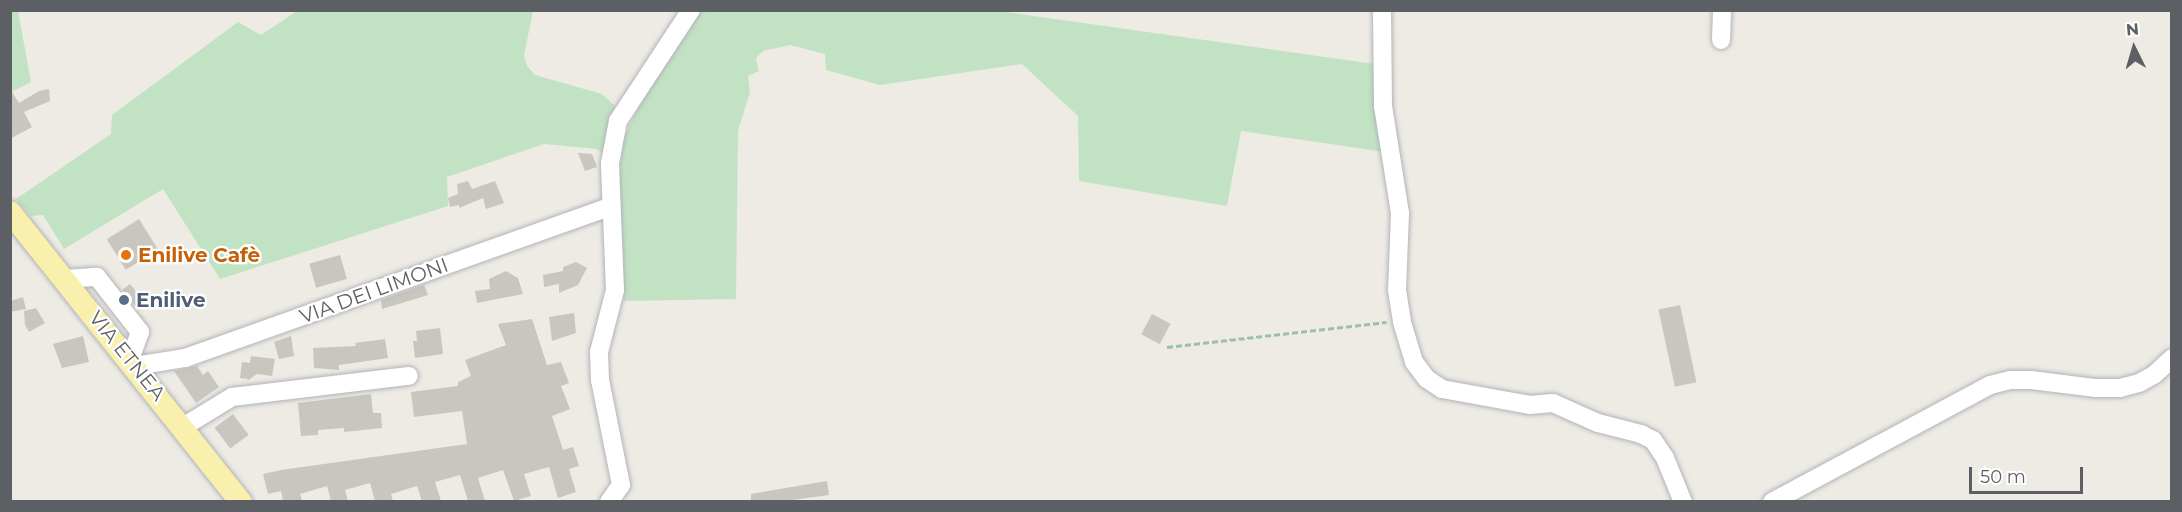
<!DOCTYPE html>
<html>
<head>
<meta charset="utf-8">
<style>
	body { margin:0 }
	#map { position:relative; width:2182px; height:512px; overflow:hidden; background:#edebe4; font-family:Montserrat,sans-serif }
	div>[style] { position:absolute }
	.green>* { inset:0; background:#c2e3c3 }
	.building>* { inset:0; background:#c9c6c0; transform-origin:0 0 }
	.path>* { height:3px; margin-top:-1.5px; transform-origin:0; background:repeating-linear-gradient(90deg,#9ac1a7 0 6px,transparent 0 9px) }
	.roads { filter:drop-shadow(0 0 2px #b1b4b8) drop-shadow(0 0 2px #b1b4b8) }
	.minor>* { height:18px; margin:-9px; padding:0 9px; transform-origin:9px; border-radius:9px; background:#fff }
	.major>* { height:22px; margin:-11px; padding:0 11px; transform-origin:11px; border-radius:11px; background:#f9f0ad }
	.dots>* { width:16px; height:16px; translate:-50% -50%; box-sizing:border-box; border:3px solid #fff; border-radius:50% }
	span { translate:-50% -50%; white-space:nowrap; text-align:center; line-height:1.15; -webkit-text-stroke:4.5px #fff; paint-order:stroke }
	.food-label { font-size:20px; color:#c56008; font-weight:700 }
	.left { translate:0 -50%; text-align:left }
	.street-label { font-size:20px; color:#5c5f63 }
	.service-label { font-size:20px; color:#4e5e75; font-weight:700 }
	.frame { position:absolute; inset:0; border:12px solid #5c5f63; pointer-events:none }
	.north { position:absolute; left:2104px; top:18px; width:60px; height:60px; -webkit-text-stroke:4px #fff; paint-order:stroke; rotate:355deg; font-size:16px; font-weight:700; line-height:24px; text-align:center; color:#5c5f63 }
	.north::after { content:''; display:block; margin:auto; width:21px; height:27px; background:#5c5f63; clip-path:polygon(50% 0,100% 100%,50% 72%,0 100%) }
	.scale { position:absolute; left:1969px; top:467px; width:114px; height:27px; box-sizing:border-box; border:3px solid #5c5f63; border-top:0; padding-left:8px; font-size:18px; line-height:21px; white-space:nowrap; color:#5c5f63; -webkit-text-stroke:4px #fff; paint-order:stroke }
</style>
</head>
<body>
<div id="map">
	<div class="green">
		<i style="clip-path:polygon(963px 10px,1005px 12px,1375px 64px,1385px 152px,1241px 131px,1227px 206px,1079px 181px,1078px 116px,1022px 64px,880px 85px,826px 70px,825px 54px,790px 45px,763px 51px,756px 58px,759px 71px,748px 76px,750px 92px,738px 131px,736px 299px,624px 301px,619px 204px,622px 142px,644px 95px,698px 14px,702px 11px)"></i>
		<i style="clip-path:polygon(11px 11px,18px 11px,31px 82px,11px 92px)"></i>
		<i style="clip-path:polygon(297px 11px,533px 11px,524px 55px,527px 66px,535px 75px,602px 94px,615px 106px,611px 116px,606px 155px,597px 149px,544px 144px,447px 177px,448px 206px,220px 279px,163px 189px,64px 249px,43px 215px,31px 216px,16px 199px,111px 134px,112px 115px,238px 22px,261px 35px)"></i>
	</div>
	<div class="building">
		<i style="clip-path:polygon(10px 89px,19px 103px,39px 91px,49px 89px,50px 101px,24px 112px,32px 127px,10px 139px)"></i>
		<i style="clip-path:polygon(578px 153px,592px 154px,597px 167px,585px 171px)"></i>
		<i style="clip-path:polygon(468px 181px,472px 189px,495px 181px,504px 203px,486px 209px,483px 198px,459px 208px,459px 205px,450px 207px,448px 198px,458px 194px,457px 184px)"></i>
		<i style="left:139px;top:219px;width:36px;height:38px;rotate:58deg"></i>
		<i style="left:340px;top:255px;width:25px;height:32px;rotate:74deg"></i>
		<i style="clip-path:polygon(576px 262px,587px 268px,578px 285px,559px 293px,559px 284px,544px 287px,543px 275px,563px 271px,563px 267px)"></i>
		<i style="clip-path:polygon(506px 271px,518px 278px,523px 294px,477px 303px,475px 291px,490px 289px,489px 279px)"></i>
		<i style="left:130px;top:284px;width:22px;height:10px;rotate:51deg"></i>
		<i style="clip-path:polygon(424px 285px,428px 295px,382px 309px,381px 300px)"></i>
		<i style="clip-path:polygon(23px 297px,26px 309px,10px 312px,10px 301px)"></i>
		<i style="left:1680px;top:305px;width:79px;height:22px;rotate:78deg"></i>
		<i style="clip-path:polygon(36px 308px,45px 323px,29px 332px,25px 325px,24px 311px)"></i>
		<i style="clip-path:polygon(574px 313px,576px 333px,552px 341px,549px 317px)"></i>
		<i style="left:1152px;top:314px;width:21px;height:23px;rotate:28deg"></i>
		<i style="clip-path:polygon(532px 319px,547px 365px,561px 362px,569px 383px,561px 386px,570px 409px,552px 416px,563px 450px,573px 447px,579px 466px,569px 469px,576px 492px,558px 498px,549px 467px,524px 474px,531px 496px,514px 501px,503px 470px,478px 478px,485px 501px,468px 501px,460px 475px,435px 482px,441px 501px,422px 501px,417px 486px,391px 494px,393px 501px,375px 501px,370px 483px,345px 490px,348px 501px,331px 501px,327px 486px,300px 494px,302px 501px,283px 501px,281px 491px,268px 494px,263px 474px,281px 470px,467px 444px,462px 411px,414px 417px,411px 392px,458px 386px,458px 382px,471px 376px,465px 360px,506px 345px,498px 324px)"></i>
		<i style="clip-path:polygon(440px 328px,443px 354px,415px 358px,413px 341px,417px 341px,416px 331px)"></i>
		<i style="clip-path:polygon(83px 336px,89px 362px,62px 368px,53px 344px)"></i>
		<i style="clip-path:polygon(291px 336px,294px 356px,279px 359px,274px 342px)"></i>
		<i style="clip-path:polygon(385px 339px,388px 358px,339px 365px,339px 370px,314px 368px,313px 348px,356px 346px,355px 343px)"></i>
		<i style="clip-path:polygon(251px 356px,275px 359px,272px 376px,257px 374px,247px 381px,248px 379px,240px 378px,242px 362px,250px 363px)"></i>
		<i style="clip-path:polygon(197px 366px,203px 375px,208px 371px,219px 387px,196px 403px,174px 371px)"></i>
		<i style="clip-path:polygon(371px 394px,373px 413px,381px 413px,382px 428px,344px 432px,344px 428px,318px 430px,318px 435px,301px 436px,298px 403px)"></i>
		<i style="left:233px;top:414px;width:26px;height:23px;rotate:53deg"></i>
		<i style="clip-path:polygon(827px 481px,829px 495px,785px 501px,751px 501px,751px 494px)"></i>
	</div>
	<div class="path">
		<i style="left:1167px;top:347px;width:221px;rotate:-6.5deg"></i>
	</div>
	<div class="roads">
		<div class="minor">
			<i style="left:1382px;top:10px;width:96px;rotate:89.4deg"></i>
			<i style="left:1383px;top:106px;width:108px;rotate:81deg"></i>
			<i style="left:1400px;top:213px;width:77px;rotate:92.2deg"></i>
			<i style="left:1397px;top:290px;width:32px;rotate:81deg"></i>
			<i style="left:1402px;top:322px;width:42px;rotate:73.3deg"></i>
			<i style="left:1414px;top:362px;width:21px;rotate:53deg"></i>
			<i style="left:1427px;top:379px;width:18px;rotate:34deg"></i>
			<i style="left:1442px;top:389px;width:89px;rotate:10.3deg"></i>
			<i style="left:1530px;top:405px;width:23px;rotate:-5deg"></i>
			<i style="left:1553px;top:403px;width:49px;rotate:24deg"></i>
			<i style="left:1598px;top:423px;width:44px;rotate:14.3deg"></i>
			<i style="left:1641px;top:434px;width:13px;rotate:27deg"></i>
			<i style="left:1653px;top:440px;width:22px;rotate:56deg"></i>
			<i style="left:1665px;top:458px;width:48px;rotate:67.8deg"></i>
			<i style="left:1721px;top:40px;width:30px;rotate:-88deg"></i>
			<i style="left:65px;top:279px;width:32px;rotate:-4deg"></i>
			<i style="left:97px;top:277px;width:70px;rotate:52deg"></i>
			<i style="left:140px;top:332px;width:30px;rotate:110deg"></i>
			<i style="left:135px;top:366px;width:51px;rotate:-9.1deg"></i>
			<i style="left:185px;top:358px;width:451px;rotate:-19.6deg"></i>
			<i style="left:183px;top:427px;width:57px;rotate:-31.5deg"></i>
			<i style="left:232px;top:397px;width:178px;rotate:-6.8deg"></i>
			<i style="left:609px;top:502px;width:21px;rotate:-55deg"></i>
			<i style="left:621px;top:485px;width:107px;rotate:-101.3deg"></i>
			<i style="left:600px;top:380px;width:28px;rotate:-92deg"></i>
			<i style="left:599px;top:352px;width:64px;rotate:-75.5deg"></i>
			<i style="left:615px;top:290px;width:127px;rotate:-92.3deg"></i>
			<i style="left:610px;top:163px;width:43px;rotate:-79.2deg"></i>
			<i style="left:618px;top:121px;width:133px;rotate:-56.7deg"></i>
			<i style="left:1772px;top:502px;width:247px;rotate:-28.2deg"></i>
			<i style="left:1990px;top:385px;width:21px;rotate:-14deg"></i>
			<i style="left:2010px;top:380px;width:21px"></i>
			<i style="left:2031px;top:380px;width:64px;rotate:7.1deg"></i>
			<i style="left:2095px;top:388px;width:25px"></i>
			<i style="left:2120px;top:388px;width:20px;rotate:-15deg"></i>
			<i style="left:2139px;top:383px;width:18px;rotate:-29deg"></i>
			<i style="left:2155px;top:374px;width:23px;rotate:-43deg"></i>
		</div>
		<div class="major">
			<i style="left:10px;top:212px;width:371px;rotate:51.5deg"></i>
		</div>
	</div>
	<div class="dots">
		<i style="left:126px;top:255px;background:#e8710a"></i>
		<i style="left:124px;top:300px;background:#5c6f8a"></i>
	</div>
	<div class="food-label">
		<span class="left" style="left:138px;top:255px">Enilive Cafè</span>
	</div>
	<div class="street-label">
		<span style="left:374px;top:291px;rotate:-20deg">VIA DEI LIMONI</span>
		<span style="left:127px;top:356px;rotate:51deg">VIA ETNEA</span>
	</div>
	<div class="service-label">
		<span class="left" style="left:136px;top:300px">Enilive</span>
	</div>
	<div class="frame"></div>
	<div class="north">N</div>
	<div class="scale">50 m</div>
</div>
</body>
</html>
